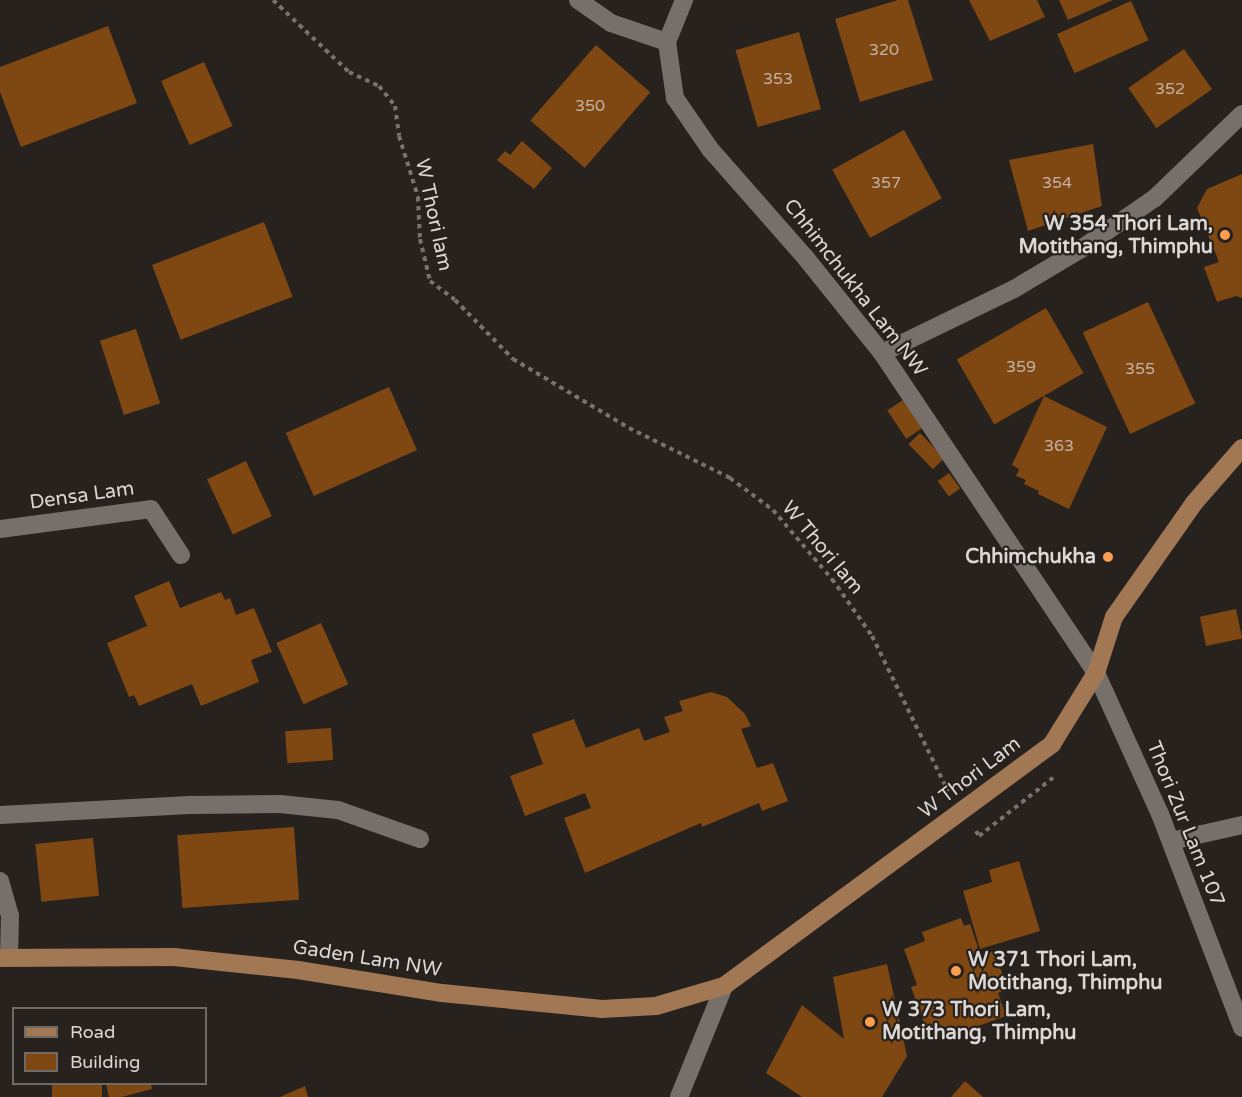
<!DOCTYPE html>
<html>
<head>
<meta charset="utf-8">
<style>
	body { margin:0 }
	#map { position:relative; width:1242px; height:1097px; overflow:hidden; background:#28221e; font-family:"Varela Round",sans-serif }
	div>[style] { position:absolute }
	.building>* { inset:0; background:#7f4712; transform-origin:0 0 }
	.path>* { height:4px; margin-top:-2px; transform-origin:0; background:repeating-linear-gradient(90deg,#77726e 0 4.5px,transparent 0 9px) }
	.minor>* { height:18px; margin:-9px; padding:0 9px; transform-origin:9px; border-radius:9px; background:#766f6a }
	.major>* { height:18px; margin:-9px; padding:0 9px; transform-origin:9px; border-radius:9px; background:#a27754 }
	.dots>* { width:16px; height:16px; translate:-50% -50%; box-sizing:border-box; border:3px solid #28221e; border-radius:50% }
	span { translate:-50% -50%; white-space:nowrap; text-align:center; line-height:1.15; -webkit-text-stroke:4.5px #28221e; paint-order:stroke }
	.number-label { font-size:16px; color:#c4b3a4 }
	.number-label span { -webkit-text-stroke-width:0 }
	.street-label { font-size:20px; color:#dbd7d4 }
	.poi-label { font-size:20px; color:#dbd7d4; font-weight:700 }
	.right { translate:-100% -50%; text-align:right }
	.left { translate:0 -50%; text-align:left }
	.legend { position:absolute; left:12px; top:1007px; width:195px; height:78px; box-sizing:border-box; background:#28221e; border:2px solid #706a67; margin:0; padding:8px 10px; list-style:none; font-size:18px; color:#dbd7d4 }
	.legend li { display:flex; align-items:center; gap:12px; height:30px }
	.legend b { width:30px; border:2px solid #706a67 }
</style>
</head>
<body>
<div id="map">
	<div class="building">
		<i style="clip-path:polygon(898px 0,908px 0,933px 80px,860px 102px,835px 19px)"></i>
		<i style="clip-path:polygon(969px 0,1037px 0,1045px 17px,990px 41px)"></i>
		<i style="clip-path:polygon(1059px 0,1113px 0,1068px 20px)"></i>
		<i style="left:1131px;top:1px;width:43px;height:81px;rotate:66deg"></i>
		<i style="clip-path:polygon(108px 26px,137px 103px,21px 147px,0 92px,0 67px)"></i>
		<i style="left:799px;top:32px;width:80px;height:66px;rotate:74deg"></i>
		<i style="left:596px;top:45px;width:72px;height:100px;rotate:41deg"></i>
		<i style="left:1184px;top:49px;width:49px;height:68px;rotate:55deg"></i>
		<i style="left:204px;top:62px;width:70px;height:47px;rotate:66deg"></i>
		<i style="left:904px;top:130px;width:78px;height:82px;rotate:61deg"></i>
		<i style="clip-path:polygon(522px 141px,552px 168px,534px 189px,497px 160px,505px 151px,510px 155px)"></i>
		<i style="clip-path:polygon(1093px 144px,1102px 206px,1028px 231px,1009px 160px)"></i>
		<i style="clip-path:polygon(1242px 174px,1242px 298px,1236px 296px,1217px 302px,1204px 267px,1219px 262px,1197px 208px,1207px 189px)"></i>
		<i style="left:264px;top:222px;width:80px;height:120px;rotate:69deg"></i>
		<i style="left:1148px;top:302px;width:112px;height:72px;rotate:65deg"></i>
		<i style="left:1046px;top:308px;width:75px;height:103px;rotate:60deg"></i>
		<i style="left:136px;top:329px;width:78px;height:38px;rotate:72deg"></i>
		<i style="left:389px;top:387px;width:69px;height:113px;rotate:66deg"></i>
		<i style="clip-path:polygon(1044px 396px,1107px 427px,1069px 509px,1038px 494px,1039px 491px,1024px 484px,1026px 480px,1016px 476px,1019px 469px,1012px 465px)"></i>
		<i style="left:903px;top:400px;width:34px;height:19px;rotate:56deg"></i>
		<i style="left:920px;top:433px;width:35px;height:16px;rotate:46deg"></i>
		<i style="left:246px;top:461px;width:61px;height:43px;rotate:65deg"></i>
		<i style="left:949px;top:473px;width:19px;height:14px;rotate:54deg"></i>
		<i style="clip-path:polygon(169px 581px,180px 608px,221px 592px,225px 600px,230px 598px,236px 615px,254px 608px,272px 652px,251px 660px,259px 682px,201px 706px,192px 684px,139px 706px,134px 695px,129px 697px,107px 643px,147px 626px,134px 596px)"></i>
		<i style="left:1236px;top:609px;width:30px;height:37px;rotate:78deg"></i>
		<i style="left:321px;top:623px;width:67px;height:49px;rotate:66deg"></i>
		<i style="clip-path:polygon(711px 692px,727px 697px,745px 714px,751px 726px,741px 729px,757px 768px,773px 763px,788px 801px,762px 811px,759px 803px,702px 827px,701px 823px,585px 873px,564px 818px,591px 808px,585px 793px,525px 816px,510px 776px,543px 764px,532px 734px,574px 719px,586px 748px,639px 728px,644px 741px,670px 732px,664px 717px,683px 711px,679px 701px)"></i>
		<i style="left:331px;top:728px;width:32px;height:46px;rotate:86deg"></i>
		<i style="left:294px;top:827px;width:73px;height:117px;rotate:86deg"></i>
		<i style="left:93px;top:838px;width:58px;height:58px;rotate:84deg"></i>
		<i style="clip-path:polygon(1019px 861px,1040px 931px,980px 949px,963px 891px,992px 882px,989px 870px)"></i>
		<i style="clip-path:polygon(961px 918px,964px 926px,970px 924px,981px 956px,994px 951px,1008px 989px,998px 993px,1006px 1016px,945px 1038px,941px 1025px,927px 1031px,911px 987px,917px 985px,904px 949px,925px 941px,922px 932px)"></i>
		<i style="clip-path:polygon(887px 964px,907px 1056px,882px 1097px,802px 1097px,766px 1073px,802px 1005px,844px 1039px,833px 977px)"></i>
		<i style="clip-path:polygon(965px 1081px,983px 1097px,951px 1097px)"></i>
		<i style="left:52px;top:1084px;width:50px;height:14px"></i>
		<i style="clip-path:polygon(106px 1084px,151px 1084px,152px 1089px,122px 1097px,109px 1097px)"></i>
		<i style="clip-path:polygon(305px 1086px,308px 1097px,280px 1097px)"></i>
	</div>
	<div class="path">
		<i style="left:273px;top:0;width:105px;rotate:43.5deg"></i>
		<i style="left:349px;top:72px;width:33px;rotate:25deg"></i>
		<i style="left:379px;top:86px;width:26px;rotate:51deg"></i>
		<i style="left:395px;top:106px;width:30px;rotate:82deg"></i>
		<i style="left:399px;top:136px;width:64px;rotate:72.7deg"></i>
		<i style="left:418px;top:197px;width:42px;rotate:87.3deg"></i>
		<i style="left:420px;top:239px;width:43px;rotate:76.6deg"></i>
		<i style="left:430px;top:281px;width:31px;rotate:37deg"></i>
		<i style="left:455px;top:300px;width:83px;rotate:45.5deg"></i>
		<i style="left:513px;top:359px;width:135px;rotate:30.7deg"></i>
		<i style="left:629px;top:428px;width:113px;rotate:26.3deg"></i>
		<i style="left:730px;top:478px;width:54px;rotate:36.7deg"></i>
		<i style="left:773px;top:510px;width:91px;rotate:49.5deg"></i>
		<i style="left:832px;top:579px;width:70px;rotate:54.9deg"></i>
		<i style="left:872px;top:636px;width:173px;rotate:63.9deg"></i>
		<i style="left:976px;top:831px;width:6px;rotate:59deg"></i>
		<i style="left:979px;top:836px;width:95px;rotate:-38.2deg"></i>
	</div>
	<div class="minor">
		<i style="left:578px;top:0;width:40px;rotate:34.9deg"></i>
		<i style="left:611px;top:23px;width:59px;rotate:18.7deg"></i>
		<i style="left:684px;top:0;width:45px;rotate:112deg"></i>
		<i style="left:667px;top:42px;width:57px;rotate:81.9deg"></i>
		<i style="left:675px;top:98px;width:62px;rotate:55.5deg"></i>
		<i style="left:710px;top:149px;width:144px;rotate:48.7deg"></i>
		<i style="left:805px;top:257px;width:123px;rotate:51.3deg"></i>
		<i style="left:882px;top:353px;width:385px;rotate:56.2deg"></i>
		<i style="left:1096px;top:673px;width:155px;rotate:65.6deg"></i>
		<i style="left:1160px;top:814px;width:229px;rotate:69deg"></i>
		<i style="left:882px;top:353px;width:147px;rotate:-25.9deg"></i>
		<i style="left:1014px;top:289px;width:78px;rotate:-30.8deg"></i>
		<i style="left:1081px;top:249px;width:90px;rotate:-34.6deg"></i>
		<i style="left:1155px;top:198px;width:121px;rotate:-44deg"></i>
		<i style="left:0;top:529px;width:152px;rotate:-7.5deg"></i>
		<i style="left:151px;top:509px;width:55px;rotate:56.9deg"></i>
		<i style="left:0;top:815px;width:194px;rotate:-3deg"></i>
		<i style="left:194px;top:805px;width:86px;rotate:-0.7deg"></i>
		<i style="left:280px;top:804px;width:58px;rotate:5.9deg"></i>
		<i style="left:338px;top:810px;width:87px;rotate:19.5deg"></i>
		<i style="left:1171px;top:841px;width:73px;rotate:-12.7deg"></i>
		<i style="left:0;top:881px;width:36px;rotate:74deg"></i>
		<i style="left:10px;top:916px;width:41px;rotate:91.4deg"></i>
		<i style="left:679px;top:1097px;width:120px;rotate:-67.9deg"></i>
	</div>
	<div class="major">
		<i style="left:0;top:958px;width:174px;rotate:-0.3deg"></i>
		<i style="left:174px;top:957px;width:125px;rotate:6deg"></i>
		<i style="left:298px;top:970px;width:146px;rotate:9.1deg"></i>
		<i style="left:442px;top:993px;width:161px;rotate:5.7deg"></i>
		<i style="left:602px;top:1009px;width:54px;rotate:-3.2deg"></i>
		<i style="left:656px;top:1006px;width:71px;rotate:-16.4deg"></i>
		<i style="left:724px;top:986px;width:408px;rotate:-36.4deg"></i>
		<i style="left:1052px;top:744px;width:84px;rotate:-58.2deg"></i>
		<i style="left:1096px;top:673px;width:59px;rotate:-72.2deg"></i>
		<i style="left:1114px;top:617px;width:139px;rotate:-54.9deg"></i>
		<i style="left:1194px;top:503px;width:73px;rotate:-48.9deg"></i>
	</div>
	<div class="dots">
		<i style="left:1225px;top:235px;background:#fb9e50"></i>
		<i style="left:1108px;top:557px;background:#fb9e50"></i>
		<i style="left:956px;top:971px;background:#fb9e50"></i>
		<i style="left:870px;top:1022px;background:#fb9e50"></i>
	</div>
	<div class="number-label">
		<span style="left:884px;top:50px">320</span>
		<span style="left:778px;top:79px">353</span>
		<span style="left:1170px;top:89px">352</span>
		<span style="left:590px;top:106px">350</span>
		<span style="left:886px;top:183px">357</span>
		<span style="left:1057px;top:183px">354</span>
		<span style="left:1021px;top:367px">359</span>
		<span style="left:1140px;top:369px">355</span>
		<span style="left:1059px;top:446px">363</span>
	</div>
	<div class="street-label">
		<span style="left:433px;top:215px;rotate:78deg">W Thori lam</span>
		<span style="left:855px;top:288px;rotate:52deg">Chhimchukha Lam NW</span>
		<span style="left:82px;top:496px;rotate:-8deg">Densa Lam</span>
		<span style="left:822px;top:548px;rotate:50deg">W Thori lam</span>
		<span style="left:970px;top:778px;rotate:-37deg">W Thori Lam</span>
		<span style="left:1185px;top:824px;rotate:68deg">Thori Zur Lam 107</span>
		<span style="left:367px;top:959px;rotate:9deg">Gaden Lam NW</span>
	</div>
	<div class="poi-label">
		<span class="right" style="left:1213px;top:236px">W 354 Thori Lam,<br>Motithang, Thimphu</span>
		<span class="right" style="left:1096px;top:557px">Chhimchukha</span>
		<span class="left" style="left:968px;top:972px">W 371 Thori Lam,<br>Motithang, Thimphu</span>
		<span class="left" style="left:882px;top:1022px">W 373 Thori Lam,<br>Motithang, Thimphu</span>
	</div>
	<ul class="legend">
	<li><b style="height:8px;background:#a27754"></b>Road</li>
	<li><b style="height:16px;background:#7f4712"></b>Building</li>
	</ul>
</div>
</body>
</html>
